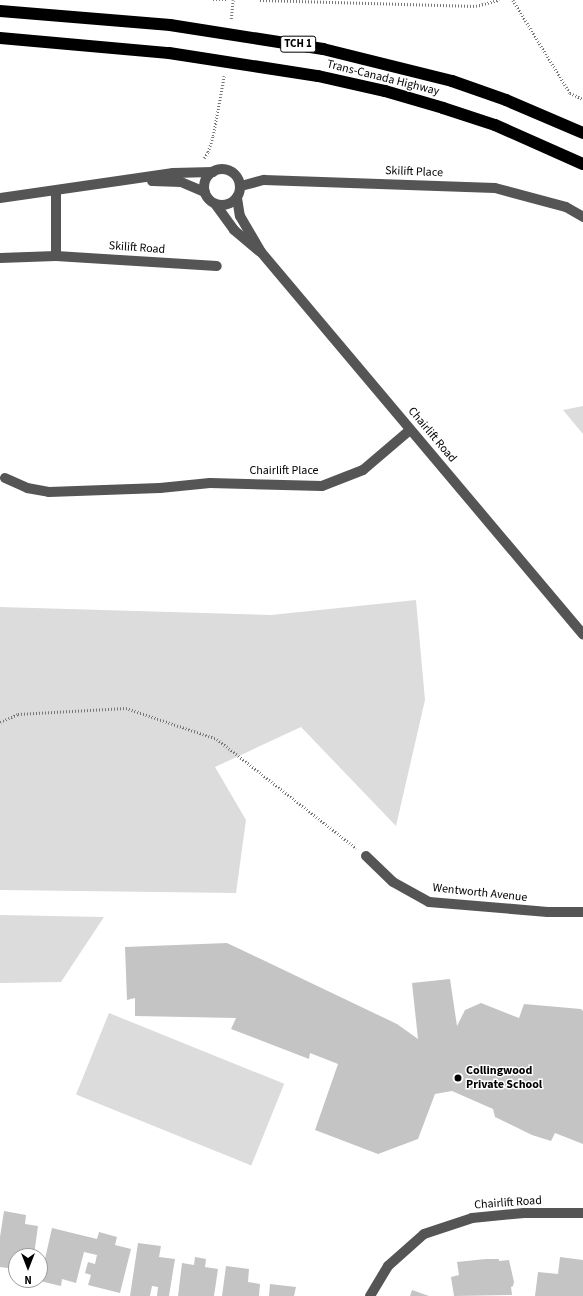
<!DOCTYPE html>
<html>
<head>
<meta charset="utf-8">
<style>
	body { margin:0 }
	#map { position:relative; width:583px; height:1296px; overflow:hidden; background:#fff; font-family:"Source Sans 3",sans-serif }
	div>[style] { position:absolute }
	.green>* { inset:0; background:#dcdcdc; transform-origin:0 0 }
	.building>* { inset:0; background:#c4c4c4 }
	.path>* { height:2.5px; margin-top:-1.25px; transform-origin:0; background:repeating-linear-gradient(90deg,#777 0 1px,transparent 0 3px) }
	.minor>* { height:10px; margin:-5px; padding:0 5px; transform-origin:5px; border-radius:5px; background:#555 }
	.minor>.ring { margin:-5px; padding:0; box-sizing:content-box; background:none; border:10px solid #555; border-radius:50% }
	.highway>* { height:12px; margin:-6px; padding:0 6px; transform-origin:6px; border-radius:6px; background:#000 }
	.dots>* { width:11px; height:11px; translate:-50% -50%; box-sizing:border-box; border:2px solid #fff; border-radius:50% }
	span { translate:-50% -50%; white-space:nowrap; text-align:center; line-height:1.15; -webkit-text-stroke:3px #fff; paint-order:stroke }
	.shield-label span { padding:1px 3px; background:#fff; border:1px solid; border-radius:3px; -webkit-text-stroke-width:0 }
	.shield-label { font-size:11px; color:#000; font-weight:700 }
	.street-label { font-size:12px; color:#000 }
	.poi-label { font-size:12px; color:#000; font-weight:700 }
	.left { translate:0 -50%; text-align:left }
	.north { position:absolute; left:8px; top:1248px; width:40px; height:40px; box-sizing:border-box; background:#fff; border:1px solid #999; border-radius:50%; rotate:180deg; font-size:11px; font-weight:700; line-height:16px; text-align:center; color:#000 }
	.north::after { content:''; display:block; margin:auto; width:14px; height:18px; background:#000; clip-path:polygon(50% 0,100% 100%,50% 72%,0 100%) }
</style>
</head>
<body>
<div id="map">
	<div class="green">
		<i style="clip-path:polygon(583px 406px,583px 434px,563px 410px)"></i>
		<i style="clip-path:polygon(416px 600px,425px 700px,396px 826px,301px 727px,215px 767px,246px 820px,236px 893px,0 890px,0 607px,271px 615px)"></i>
		<i style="clip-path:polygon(0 915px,104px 917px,61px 982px,0 983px)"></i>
		<i style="left:109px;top:1013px;width:189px;height:88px;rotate:22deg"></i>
	</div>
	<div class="building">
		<i style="clip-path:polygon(227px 943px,397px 1024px,418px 1039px,412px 983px,450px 979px,457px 1026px,465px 1010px,481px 1003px,519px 1018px,524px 1004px,581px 1009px,583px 1011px,583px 1144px,555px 1133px,551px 1141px,532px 1135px,495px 1117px,493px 1109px,452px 1091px,435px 1094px,418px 1139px,378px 1154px,315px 1130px,338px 1064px,310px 1053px,309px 1059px,231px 1029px,236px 1018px,135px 1016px,135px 998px,127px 1000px,125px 947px)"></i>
		<i style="clip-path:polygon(4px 1211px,26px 1215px,25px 1224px,38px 1226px,34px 1255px,18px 1253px,16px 1269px,0 1267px,0 1237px)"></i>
		<i style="clip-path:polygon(52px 1228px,97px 1239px,99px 1232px,117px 1237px,115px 1245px,131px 1249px,120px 1293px,88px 1285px,91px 1275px,85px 1273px,88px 1262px,95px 1264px,97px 1255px,84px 1252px,76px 1283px,62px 1279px,61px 1286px,40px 1281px)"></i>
		<i style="clip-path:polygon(138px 1243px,161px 1246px,159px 1257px,175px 1259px,169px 1296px,157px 1296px,158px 1287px,152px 1286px,150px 1296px,130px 1296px)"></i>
		<i style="clip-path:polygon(195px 1257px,206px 1259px,205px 1267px,218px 1269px,214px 1296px,178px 1296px,182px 1263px,194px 1265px)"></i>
		<i style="clip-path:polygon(560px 1257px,583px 1260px,583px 1296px,535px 1296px,538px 1272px,558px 1274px)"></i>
		<i style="clip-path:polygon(486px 1259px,499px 1259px,499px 1261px,509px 1260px,514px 1282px,513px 1286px,511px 1287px,512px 1295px,454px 1296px,451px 1277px,459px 1275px,457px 1262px)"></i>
		<i style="clip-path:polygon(226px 1266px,249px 1269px,248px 1282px,260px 1284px,259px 1296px,222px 1296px)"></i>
		<i style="clip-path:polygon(270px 1284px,296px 1287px,294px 1296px,269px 1296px)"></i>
		<i style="clip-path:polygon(412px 1290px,429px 1296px,410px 1296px)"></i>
	</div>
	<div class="path">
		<i style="left:213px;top:0;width:13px"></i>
		<i style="left:260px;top:0;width:216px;rotate:1.6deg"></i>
		<i style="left:476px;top:6px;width:24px;rotate:-15deg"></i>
		<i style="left:513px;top:0;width:109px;rotate:58.5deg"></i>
		<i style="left:570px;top:93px;width:14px;rotate:25deg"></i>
		<i style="left:231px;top:19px;width:19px;rotate:-84deg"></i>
		<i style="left:204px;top:158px;width:7px;rotate:-56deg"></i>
		<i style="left:208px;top:152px;width:17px;rotate:-73deg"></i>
		<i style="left:213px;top:136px;width:61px;rotate:-79.6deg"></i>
		<i style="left:0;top:722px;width:20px;rotate:-24deg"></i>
		<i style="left:18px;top:714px;width:108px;rotate:-3.2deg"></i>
		<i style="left:126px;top:708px;width:96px;rotate:18.8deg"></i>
		<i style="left:217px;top:739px;width:177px;rotate:38.1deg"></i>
	</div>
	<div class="minor">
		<i class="ring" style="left:204px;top:169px;width:26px;height:26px"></i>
		<i style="left:152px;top:181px;width:29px;rotate:2deg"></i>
		<i style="left:181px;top:182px;width:26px;rotate:23deg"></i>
		<i style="left:241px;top:186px;width:24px;rotate:-15deg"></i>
		<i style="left:264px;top:180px;width:231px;rotate:2deg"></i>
		<i style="left:495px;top:188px;width:73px;rotate:15deg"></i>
		<i style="left:566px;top:207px;width:20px;rotate:30deg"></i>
		<i style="left:56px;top:191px;width:65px;rotate:90deg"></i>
		<i style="left:0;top:198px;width:175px;rotate:-8.2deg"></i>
		<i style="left:173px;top:173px;width:40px;rotate:-1.4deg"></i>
		<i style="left:237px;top:198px;width:18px;rotate:81deg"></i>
		<i style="left:240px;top:216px;width:42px;rotate:59.7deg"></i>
		<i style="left:261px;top:252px;width:500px;rotate:49.9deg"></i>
		<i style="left:216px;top:205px;width:31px;rotate:54deg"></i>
		<i style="left:234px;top:230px;width:33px;rotate:40deg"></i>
		<i style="left:0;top:258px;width:56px;rotate:-2deg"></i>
		<i style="left:56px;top:256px;width:161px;rotate:3.6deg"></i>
		<i style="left:5px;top:478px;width:24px;rotate:24deg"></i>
		<i style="left:27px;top:488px;width:22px;rotate:10deg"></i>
		<i style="left:49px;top:492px;width:111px;rotate:-2.1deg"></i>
		<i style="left:160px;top:488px;width:50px;rotate:-5.7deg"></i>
		<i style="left:210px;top:483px;width:112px;rotate:1.5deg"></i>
		<i style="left:322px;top:486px;width:44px;rotate:-21.3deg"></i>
		<i style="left:363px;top:470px;width:62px;rotate:-40.4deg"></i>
		<i style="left:366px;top:856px;width:37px;rotate:44deg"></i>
		<i style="left:393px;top:882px;width:41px;rotate:29.1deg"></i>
		<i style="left:429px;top:902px;width:119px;rotate:4.8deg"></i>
		<i style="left:548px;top:912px;width:35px"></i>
		<i style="left:370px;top:1296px;width:35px;rotate:-59deg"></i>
		<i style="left:388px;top:1266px;width:48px;rotate:-41.6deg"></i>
		<i style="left:424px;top:1234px;width:51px;rotate:-18.4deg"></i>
		<i style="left:472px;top:1218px;width:52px;rotate:-5.5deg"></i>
		<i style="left:524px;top:1213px;width:59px"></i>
	</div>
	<div class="highway">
		<i style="left:0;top:11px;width:171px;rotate:4.7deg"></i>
		<i style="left:170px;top:25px;width:155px;rotate:8.9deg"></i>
		<i style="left:323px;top:49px;width:133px;rotate:13.9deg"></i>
		<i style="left:452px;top:81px;width:57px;rotate:19.4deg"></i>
		<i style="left:506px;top:100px;width:84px;rotate:23.2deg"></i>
		<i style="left:0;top:38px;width:170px;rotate:5.1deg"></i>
		<i style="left:169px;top:53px;width:151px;rotate:8.8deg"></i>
		<i style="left:318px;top:76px;width:69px;rotate:12.6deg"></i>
		<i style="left:385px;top:91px;width:60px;rotate:16.3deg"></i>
		<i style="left:443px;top:108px;width:55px;rotate:18.1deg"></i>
		<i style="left:495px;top:125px;width:96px;rotate:23.9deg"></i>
	</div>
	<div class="dots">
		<i style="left:458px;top:1078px;background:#000"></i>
	</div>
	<div class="shield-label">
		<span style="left:298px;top:44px">TCH 1</span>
	</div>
	<div class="street-label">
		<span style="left:383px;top:78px;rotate:14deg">Trans-Canada Highway</span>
		<span style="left:414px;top:172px;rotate:2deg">Skilift Place</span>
		<span style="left:137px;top:248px;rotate:4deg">Skilift Road</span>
		<span style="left:432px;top:435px;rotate:50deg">Chairlift Road</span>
		<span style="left:284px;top:471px">Chairlift Place</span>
		<span style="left:480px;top:893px;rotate:6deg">Wentworth Avenue</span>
		<span style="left:508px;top:1203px;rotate:-4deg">Chairlift Road</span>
	</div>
	<div class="poi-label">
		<span class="left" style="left:466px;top:1078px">Collingwood<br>Private School</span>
	</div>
	<div class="north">N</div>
</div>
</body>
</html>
